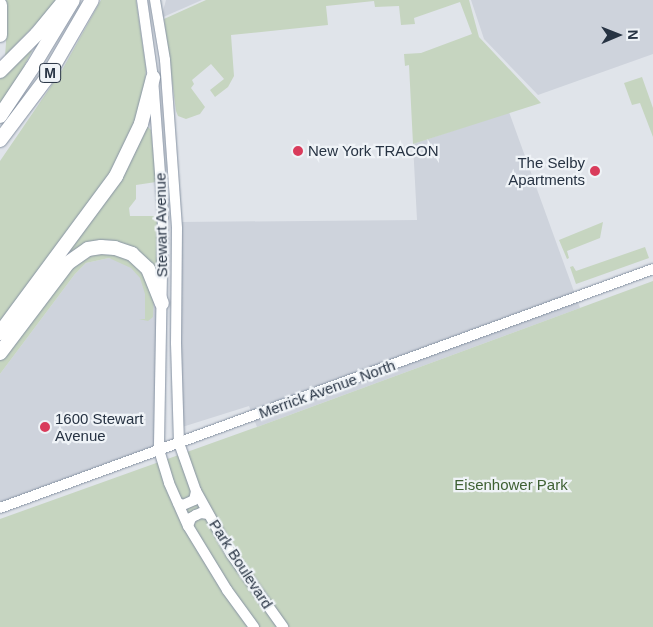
<!DOCTYPE html>
<html>
<head>
<meta charset="utf-8">
<style>
	body { margin:0 }
	#map { position:relative; width:653px; height:627px; overflow:hidden; background:#e0e4ea; font-family:Helvetica,sans-serif }
	div>[style] { position:absolute }
	.built>* { inset:0; background:#ced3dc }
	.green>* { inset:0; background:#c6d5c0 }
	.roads { filter:drop-shadow(0 0 1px #8692a2) drop-shadow(0 0 1px #8692a2) }
	.secondary>* { height:10px; margin:-5px; padding:0 5px; transform-origin:5px; border-radius:5px; background:#fff }
	.highway>* { height:14px; margin:-7px; padding:0 7px; transform-origin:7px; border-radius:7px; background:#fff }
	.dots>* { width:14px; height:14px; translate:-50% -50%; box-sizing:border-box; border:2px solid #eff3f7; border-radius:50% }
	span { translate:-50% -50%; white-space:nowrap; text-align:center; line-height:1.15; -webkit-text-stroke:4.5px #eff3f7; paint-order:stroke }
	.shield-label span { padding:1px 4px; background:#eff3f7; border:1px solid; border-radius:4px; -webkit-text-stroke-width:0 }
	.shield-label { font-size:14px; color:#273343; font-weight:700 }
	.poi-label { font-size:15px; color:#273343 }
	.left { translate:0 -50%; text-align:left }
	.right { translate:-100% -50%; text-align:right }
	.street-label { font-size:15px; color:#273343 }
	.park-label { font-size:15px; color:#3e6033 }
	.north { position:absolute; left:593px; top:10px; width:50px; height:50px; -webkit-text-stroke:4px #eff3f7; paint-order:stroke; rotate:89deg; font-size:14px; font-weight:700; line-height:20px; text-align:center; color:#273343 }
	.north::after { content:''; display:block; margin:auto; width:18px; height:22px; background:#273343; clip-path:polygon(50% 0,100% 100%,50% 72%,0 100%) }
</style>
</head>
<body>
<div id="map">
	<div class="built">
		<i style="clip-path:polygon(166px 0,202px 0,161px 18px)"></i>
		<i style="clip-path:polygon(471px 0,653px 0,653px 54px,538px 95px,484px 39px)"></i>
		<i style="clip-path:polygon(509px 112px,580px 308px,257px 427px,249px 406px,179px 428px,180px 222px,417px 220px,413px 144px)"></i>
		<i style="clip-path:polygon(109px 258px,158px 273px,162px 451px,0 509px,0 374px,75px 274px,86px 263px)"></i>
	</div>
	<div class="green">
		<i style="clip-path:polygon(6px 0,59px 0,5px 56px,6px 43px)"></i>
		<i style="clip-path:polygon(101px 0,136px 0,146px 68px,144px 102px,120px 163px,0 328px,0 161px,62px 70px)"></i>
		<i style="clip-path:polygon(206px 0,469px 0,479px 37px,541px 103px,413px 144px,409px 65px,405px 66px,404px 54px,421px 53px,472px 34px,460px 2px,414px 18px,415px 24px,401px 25px,399px 6px,375px 7px,374px 1px,326px 6px,328px 25px,231px 35px,234px 76px,228px 87px,215px 97px,210px 90px,224px 79px,211px 64px,192px 80px,194px 84px,191px 88px,205px 107px,200px 114px,186px 119px,178px 116px,176px 111px,164px 19px)"></i>
		<i style="clip-path:polygon(30px 50px,32px 51px,17px 80px,0 104px,0 79px)"></i>
		<i style="clip-path:polygon(642px 77px,653px 108px,653px 137px,640px 103px,632px 105px,624px 83px)"></i>
		<i style="clip-path:polygon(147px 126px,151px 130px,156px 182px,136px 185px,136px 199px,129px 208px,130px 216px,157px 216px,158px 273px,156px 272px,155px 268px,152px 269px,130px 248px,72px 253px,69px 250px)"></i>
		<i style="clip-path:polygon(603px 222px,600px 238px,567px 251px,569px 258px,567px 259px,559px 240px)"></i>
		<i style="clip-path:polygon(645px 247px,649px 258px,576px 284px,570px 267px,573px 266px,576px 271px)"></i>
		<i style="clip-path:polygon(95px 251px,130px 257px,143px 269px,154px 295px,153px 317px,148px 321px,139px 319px,145px 319px,145px 294px,140px 278px,131px 268px,109px 258px,86px 263px,75px 274px,0 374px,0 360px,69px 267px)"></i>
		<i style="clip-path:polygon(653px 281px,653px 627px,0 627px,0 519px,257px 427px)"></i>
	</div>
	<div class="roads">
		<div class="secondary">
			<i style="left:142px;top:0;width:79px;rotate:82deg"></i>
			<i style="left:153px;top:78px;width:137px;rotate:85.8deg"></i>
			<i style="left:163px;top:215px;width:235px;rotate:91deg"></i>
			<i style="left:159px;top:450px;width:34px;rotate:73deg"></i>
			<i style="left:169px;top:483px;width:47px;rotate:66.2deg"></i>
			<i style="left:188px;top:526px;width:75px;rotate:58.6deg"></i>
			<i style="left:227px;top:590px;width:46px;rotate:53.9deg"></i>
			<i style="left:155px;top:0;width:61px;rotate:80.5deg"></i>
			<i style="left:165px;top:60px;width:169px;rotate:85.9deg"></i>
			<i style="left:177px;top:229px;width:114px;rotate:90.5deg"></i>
			<i style="left:176px;top:343px;width:100px;rotate:88.3deg"></i>
			<i style="left:179px;top:443px;width:51px;rotate:70.5deg"></i>
			<i style="left:196px;top:491px;width:72px;rotate:60.9deg"></i>
			<i style="left:231px;top:554px;width:90px;rotate:54.5deg"></i>
			<i style="left:178px;top:503px;width:5px;rotate:22deg"></i>
			<i style="left:183px;top:505px;width:12px;rotate:-24deg"></i>
			<i style="left:194px;top:500px;width:9px;rotate:-77deg"></i>
			<i style="left:0;top:508px;width:695px;rotate:-20.1deg"></i>
			<i style="left:188px;top:526px;width:9px;rotate:-69deg"></i>
			<i style="left:191px;top:518px;width:6px;rotate:-31deg"></i>
			<i style="left:196px;top:515px;width:5px;rotate:-22deg"></i>
			<i style="left:201px;top:513px;width:7px;rotate:8deg"></i>
		</div>
		<div class="highway">
			<i style="left:0;top:5px;width:30px;rotate:90deg"></i>
			<i style="left:0;top:71px;width:52px;rotate:-45deg"></i>
			<i style="left:37px;top:34px;width:44px;rotate:-50.5deg"></i>
			<i style="left:0;top:116px;width:58px;rotate:-56.3deg"></i>
			<i style="left:32px;top:68px;width:79px;rotate:-58.9deg"></i>
			<i style="left:0;top:140px;width:76px;rotate:-53deg"></i>
			<i style="left:46px;top:79px;width:91px;rotate:-59.8deg"></i>
			<i style="left:0;top:333px;width:195px;rotate:-53.5deg"></i>
			<i style="left:116px;top:176px;width:58px;rotate:-64.3deg"></i>
			<i style="left:141px;top:124px;width:48px;rotate:-75.4deg"></i>
			<i style="left:0;top:353px;width:113px;rotate:-52.9deg"></i>
			<i style="left:68px;top:263px;width:24px;rotate:-35deg"></i>
			<i style="left:88px;top:249px;width:13px;rotate:-9deg"></i>
			<i style="left:101px;top:247px;width:14px;rotate:4deg"></i>
			<i style="left:115px;top:248px;width:18px;rotate:19deg"></i>
			<i style="left:132px;top:254px;width:22px;rotate:43deg"></i>
			<i style="left:148px;top:269px;width:37px;rotate:68deg"></i>
		</div>
	</div>
	<div class="dots">
		<i style="left:298px;top:151px;background:#d93b5b"></i>
		<i style="left:595px;top:171px;background:#d93b5b"></i>
		<i style="left:45px;top:427px;background:#d93b5b"></i>
	</div>
	<div class="shield-label">
		<span style="left:50px;top:73px">M</span>
	</div>
	<div class="poi-label">
		<span class="left" style="left:308px;top:151px">New York TRACON</span>
		<span class="right" style="left:585px;top:171px">The Selby<br>Apartments</span>
		<span class="left" style="left:55px;top:427px">1600 Stewart<br>Avenue</span>
	</div>
	<div class="street-label">
		<span style="left:161px;top:225px;rotate:-91deg">Stewart Avenue</span>
		<span style="left:327px;top:389px;rotate:-20deg">Merrick Avenue North</span>
		<span style="left:241px;top:564px;rotate:57deg">Park Boulevard</span>
	</div>
	<div class="park-label">
		<span style="left:511px;top:485px">Eisenhower Park</span>
	</div>
	<div class="north">N</div>
</div>
</body>
</html>
